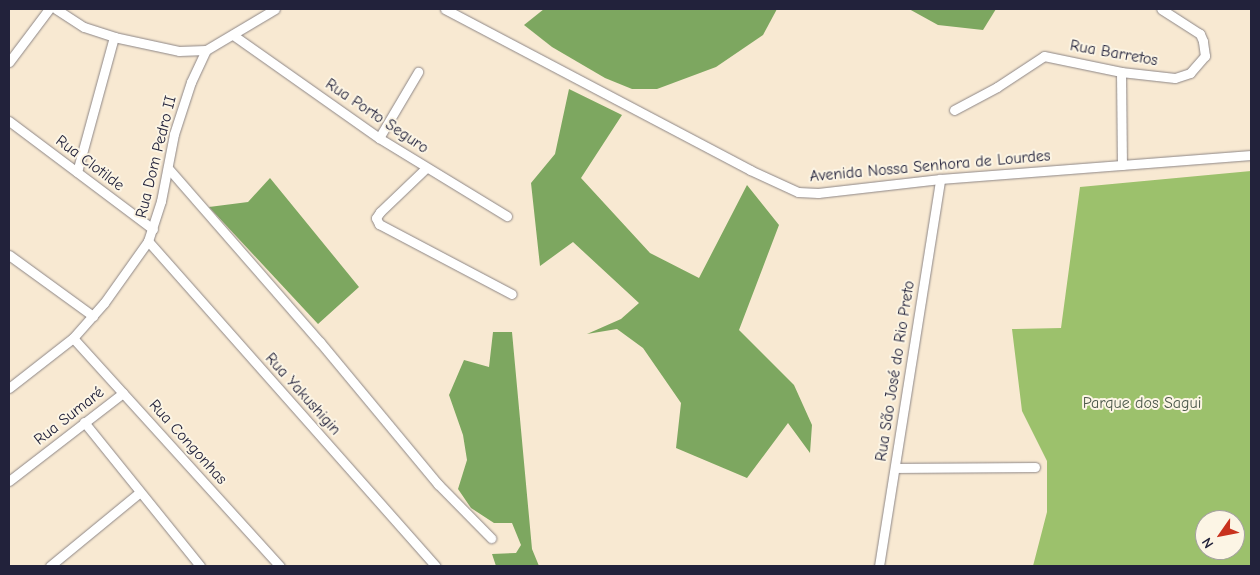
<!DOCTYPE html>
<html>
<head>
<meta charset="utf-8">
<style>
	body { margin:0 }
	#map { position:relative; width:1260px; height:575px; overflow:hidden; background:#f8e9d2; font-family:"Comic Neue",sans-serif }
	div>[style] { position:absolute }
	.green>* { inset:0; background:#9cc16c }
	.forest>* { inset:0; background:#7da760 }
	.roads { filter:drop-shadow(0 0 1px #8d8686) drop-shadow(0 0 1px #8d8686) }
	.minor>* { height:9px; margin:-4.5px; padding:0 4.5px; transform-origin:4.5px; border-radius:4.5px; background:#fff }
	span { translate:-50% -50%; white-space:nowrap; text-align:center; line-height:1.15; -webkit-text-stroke:4px #fcf5e5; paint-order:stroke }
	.street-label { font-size:16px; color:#22223b }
	.park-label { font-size:16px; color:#4d5a4c }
	.frame { position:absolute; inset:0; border:10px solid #22223b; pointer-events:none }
	.north { position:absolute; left:1195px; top:510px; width:50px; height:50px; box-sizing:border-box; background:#fcf5e5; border:1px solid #a5a1a1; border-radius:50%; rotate:237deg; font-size:14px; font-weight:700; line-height:20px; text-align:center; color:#22223b }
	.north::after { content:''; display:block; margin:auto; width:18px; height:22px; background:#c8321e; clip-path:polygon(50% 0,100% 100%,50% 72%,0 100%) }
</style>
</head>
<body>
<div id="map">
	<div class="green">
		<i style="clip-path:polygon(evenodd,1251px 171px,1251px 566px,1033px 566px,1047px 512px,1047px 461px,1022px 411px,1012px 329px,1061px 328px,1080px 187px,1251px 171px,1205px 520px,1235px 520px,1235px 550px,1205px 550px,1205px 520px)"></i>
	</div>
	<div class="forest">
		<i style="clip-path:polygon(544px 9px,777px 9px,763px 35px,716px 67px,657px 89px,632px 89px,605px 78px,552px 47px,524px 25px)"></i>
		<i style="clip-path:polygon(909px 9px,996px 9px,983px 30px,938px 25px)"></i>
		<i style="clip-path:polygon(569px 89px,622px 115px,581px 178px,650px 253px,699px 278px,747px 185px,779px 225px,739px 330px,794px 385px,812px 425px,810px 453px,788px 423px,747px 478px,676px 448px,681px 403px,643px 348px,617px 329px,587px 334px,621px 319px,639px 303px,573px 242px,540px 266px,531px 183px,555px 154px)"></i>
		<i style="clip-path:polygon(270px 178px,359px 287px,318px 324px,209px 207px,248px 202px)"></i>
		<i style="clip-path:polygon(493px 332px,512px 332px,532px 549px,539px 566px,496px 566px,492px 554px,516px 553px,521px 545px,512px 523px,494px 523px,471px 508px,458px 489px,467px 460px,463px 435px,449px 395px,464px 360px,489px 367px)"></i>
	</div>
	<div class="roads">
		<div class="minor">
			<i style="left:56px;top:9px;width:33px;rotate:33deg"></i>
			<i style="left:84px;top:27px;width:32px;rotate:18deg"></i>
			<i style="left:114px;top:37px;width:66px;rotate:12.2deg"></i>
			<i style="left:179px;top:51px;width:27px;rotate:-2deg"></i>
			<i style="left:445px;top:9px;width:345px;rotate:27.8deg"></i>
			<i style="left:750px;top:170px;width:53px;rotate:24.6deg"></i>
			<i style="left:798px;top:192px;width:20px;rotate:3deg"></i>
			<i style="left:818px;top:193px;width:123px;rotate:-6.5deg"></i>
			<i style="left:940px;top:179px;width:312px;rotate:-4.4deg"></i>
			<i style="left:233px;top:35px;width:179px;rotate:35.2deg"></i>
			<i style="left:379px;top:138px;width:150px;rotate:31.4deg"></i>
			<i style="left:9px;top:62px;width:66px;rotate:-53deg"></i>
			<i style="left:1121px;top:72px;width:93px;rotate:89.4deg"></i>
			<i style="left:954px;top:110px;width:49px;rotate:-28.1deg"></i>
			<i style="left:997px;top:87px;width:56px;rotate:-33.4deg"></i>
			<i style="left:1044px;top:56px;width:79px;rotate:11.7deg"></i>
			<i style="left:1121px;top:72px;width:54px;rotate:6.3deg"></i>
			<i style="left:1175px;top:78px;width:16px;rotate:-18deg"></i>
			<i style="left:1190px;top:73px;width:23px;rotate:-49deg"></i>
			<i style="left:1205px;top:56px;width:15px;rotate:-98deg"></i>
			<i style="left:1203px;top:41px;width:8px;rotate:-113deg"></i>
			<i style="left:1200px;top:34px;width:46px;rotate:-147.3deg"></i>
			<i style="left:9px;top:121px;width:180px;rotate:36.9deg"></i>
			<i style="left:379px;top:138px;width:77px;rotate:-59.4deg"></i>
			<i style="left:168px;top:168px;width:231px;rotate:48.9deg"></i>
			<i style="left:320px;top:342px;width:185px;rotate:50.3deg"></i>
			<i style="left:438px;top:484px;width:76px;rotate:45.5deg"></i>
			<i style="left:426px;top:168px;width:64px;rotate:136.3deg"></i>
			<i style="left:380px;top:212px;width:7px;rotate:124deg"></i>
			<i style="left:376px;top:218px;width:7px;rotate:63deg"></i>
			<i style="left:379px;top:224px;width:150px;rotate:27.8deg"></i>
			<i style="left:77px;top:172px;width:140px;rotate:-74.7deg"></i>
			<i style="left:148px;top:241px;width:434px;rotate:48.5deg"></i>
			<i style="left:9px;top:255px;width:104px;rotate:36deg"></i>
			<i style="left:73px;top:338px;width:308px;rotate:47.8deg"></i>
			<i style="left:9px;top:388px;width:81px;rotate:-38deg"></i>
			<i style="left:73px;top:338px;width:47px;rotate:-48.5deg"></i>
			<i style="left:104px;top:303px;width:76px;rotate:-54.6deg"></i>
			<i style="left:148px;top:241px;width:42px;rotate:-72deg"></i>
			<i style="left:161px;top:201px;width:68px;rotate:-79deg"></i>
			<i style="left:174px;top:134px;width:55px;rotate:-71.9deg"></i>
			<i style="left:191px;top:82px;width:35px;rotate:-65deg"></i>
			<i style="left:206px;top:50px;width:80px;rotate:-30.7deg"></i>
			<i style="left:84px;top:422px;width:185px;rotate:51.1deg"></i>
			<i style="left:895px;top:468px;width:140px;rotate:-0.4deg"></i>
			<i style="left:9px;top:481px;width:144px;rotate:-37.7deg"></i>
			<i style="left:50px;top:566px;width:115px;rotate:-39.4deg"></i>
			<i style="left:879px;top:566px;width:392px;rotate:-81deg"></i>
		</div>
	</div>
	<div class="street-label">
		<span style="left:1114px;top:53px;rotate:10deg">Rua Barretos</span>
		<span style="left:377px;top:116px;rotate:34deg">Rua Porto Seguro</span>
		<span style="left:156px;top:157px;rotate:-76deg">Rua Dom Pedro II</span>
		<span style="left:90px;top:163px;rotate:37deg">Rua Clotilde</span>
		<span style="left:930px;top:166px;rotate:-5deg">Avenida Nossa Senhora de Lourdes</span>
		<span style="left:895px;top:371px;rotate:-81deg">Rua São José do Rio Preto</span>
		<span style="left:303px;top:394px;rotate:48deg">Rua Yakushigin</span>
		<span style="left:69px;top:416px;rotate:-38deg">Rua Sumaré</span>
		<span style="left:188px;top:442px;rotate:48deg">Rua Congonhas</span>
	</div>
	<div class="park-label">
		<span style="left:1142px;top:403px">Parque dos Sagui</span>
	</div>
	<div class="frame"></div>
	<div class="north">N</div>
</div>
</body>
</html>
